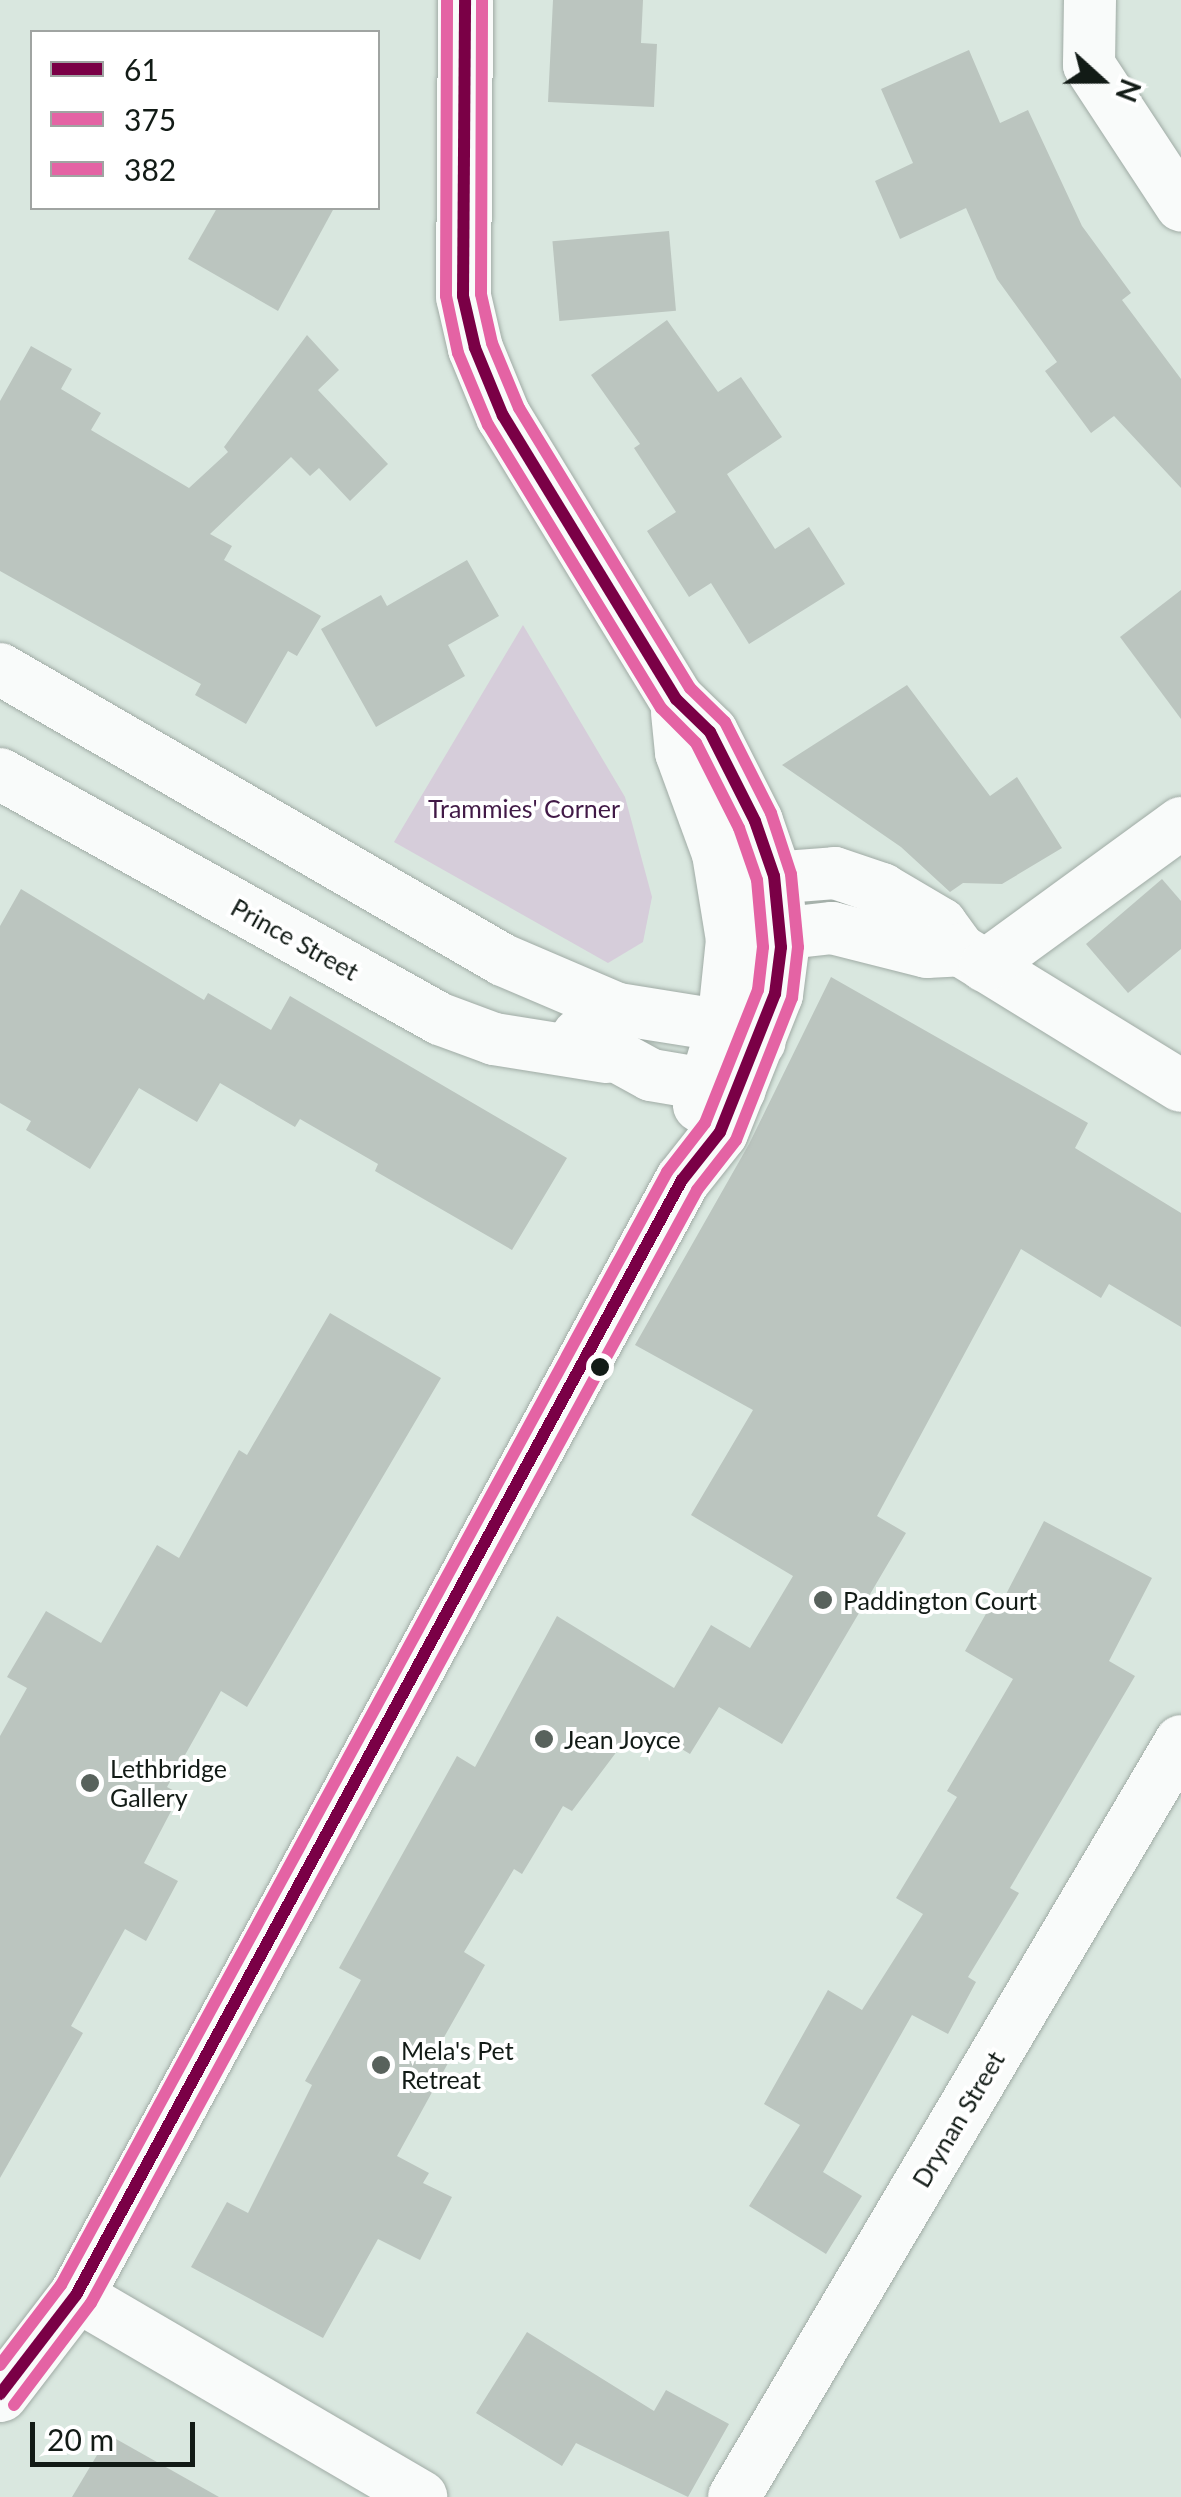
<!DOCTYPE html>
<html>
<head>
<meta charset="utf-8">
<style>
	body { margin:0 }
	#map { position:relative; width:1181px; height:2497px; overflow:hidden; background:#d9e7df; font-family:Lato,sans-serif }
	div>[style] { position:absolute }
	.green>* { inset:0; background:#d6cdda }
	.building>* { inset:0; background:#bbc5bf; transform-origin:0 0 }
	.roads { filter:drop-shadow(0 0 2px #a0aba5) drop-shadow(0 0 2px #a0aba5) }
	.street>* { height:52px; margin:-26px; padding:0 26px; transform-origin:26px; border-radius:26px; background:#f9fbfa }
	.secondary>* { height:55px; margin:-27.5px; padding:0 27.5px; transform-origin:27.5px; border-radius:27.5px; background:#f9fbfa }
	.bus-1>* { height:12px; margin:-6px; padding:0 6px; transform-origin:6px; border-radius:6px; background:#7a0046 }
	.bus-2>* { height:12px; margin:-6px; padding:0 6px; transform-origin:6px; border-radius:6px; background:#e463a4 }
	.bus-3>* { height:12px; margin:-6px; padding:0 6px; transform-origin:6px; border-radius:6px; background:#e463a4 }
	.dots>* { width:28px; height:28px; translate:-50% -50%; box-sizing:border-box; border:5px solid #fff; border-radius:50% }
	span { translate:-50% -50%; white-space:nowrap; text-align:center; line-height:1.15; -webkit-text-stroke:8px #fff; paint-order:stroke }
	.park-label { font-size:25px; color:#411946 }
	.street-label { font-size:25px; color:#121b16 }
	.poi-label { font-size:25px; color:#121b16 }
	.left { translate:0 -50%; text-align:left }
	.legend { position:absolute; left:30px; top:30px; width:350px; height:180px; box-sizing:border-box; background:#fff; border:2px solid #a0a4a2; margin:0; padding:12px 18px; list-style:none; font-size:30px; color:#121b16 }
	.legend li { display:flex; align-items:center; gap:20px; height:50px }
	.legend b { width:50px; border:2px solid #a0a4a2 }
	.north { position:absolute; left:1051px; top:30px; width:100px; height:100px; -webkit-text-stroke:8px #fff; paint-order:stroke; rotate:111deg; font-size:28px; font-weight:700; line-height:40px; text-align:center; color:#121b16 }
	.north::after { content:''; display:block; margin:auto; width:35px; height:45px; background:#121b16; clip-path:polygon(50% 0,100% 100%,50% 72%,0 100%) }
	.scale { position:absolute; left:30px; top:2422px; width:165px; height:45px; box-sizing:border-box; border:5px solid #121b16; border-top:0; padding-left:12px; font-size:30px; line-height:35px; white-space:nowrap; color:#121b16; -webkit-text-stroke:8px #fff; paint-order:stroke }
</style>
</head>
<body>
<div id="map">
	<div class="green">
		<i style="clip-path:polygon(523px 625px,625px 797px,652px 897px,643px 942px,608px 963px,394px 842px)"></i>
	</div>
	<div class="building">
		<i style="clip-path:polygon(553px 0,643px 0,641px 43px,657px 44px,654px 107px,548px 102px)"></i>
		<i style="clip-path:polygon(969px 50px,1000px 123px,1028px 110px,1082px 226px,1131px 293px,1122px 300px,1181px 379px,1181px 488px,1114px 416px,1091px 433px,1045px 371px,1057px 362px,997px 279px,966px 208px,900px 239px,875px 181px,913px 163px,881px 89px)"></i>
		<i style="clip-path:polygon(217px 208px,334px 208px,278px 311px,188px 259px)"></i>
		<i style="left:669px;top:231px;width:80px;height:117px;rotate:85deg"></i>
		<i style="clip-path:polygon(667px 320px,718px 392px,741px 377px,782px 437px,727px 474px,775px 549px,809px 527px,845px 584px,749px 644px,711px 583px,689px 597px,647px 531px,676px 512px,634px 448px,640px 444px,591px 375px)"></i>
		<i style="clip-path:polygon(307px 335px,339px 370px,318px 390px,388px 464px,350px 501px,319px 468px,310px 476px,291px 457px,210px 534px,232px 546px,224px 560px,321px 616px,297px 656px,288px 651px,246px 724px,195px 695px,201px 684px,0 571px,0 401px,31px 346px,72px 369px,61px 389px,101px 413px,91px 430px,189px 488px,228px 452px,224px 447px)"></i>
		<i style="clip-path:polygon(467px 560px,499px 616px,448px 645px,465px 676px,376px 727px,321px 629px,381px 595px,387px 606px)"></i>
		<i style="clip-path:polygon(1181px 590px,1181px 719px,1120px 637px)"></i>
		<i style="clip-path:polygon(907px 685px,990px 796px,1017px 777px,1062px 848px,1002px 884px,963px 883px,950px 892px,901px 847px,782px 765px)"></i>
		<i style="clip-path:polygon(1162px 879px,1181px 901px,1181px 949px,1128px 993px,1086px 944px)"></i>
		<i style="clip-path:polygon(21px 889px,204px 1000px,208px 993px,271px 1030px,290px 996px,567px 1158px,512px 1250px,375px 1171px,378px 1164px,300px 1119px,295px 1127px,220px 1083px,197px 1122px,139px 1088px,90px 1169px,26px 1130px,31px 1121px,0 1103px,0 926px)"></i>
		<i style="clip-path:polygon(831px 977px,1088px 1123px,1075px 1148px,1181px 1213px,1181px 1327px,1109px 1284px,1101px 1298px,1021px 1249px,877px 1516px,906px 1533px,782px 1744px,719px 1707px,690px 1754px,665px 1739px,658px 1751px,630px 1734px,572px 1811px,563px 1806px,522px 1874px,514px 1869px,464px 1952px,485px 1965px,439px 2046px,453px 2054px,397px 2156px,429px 2173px,423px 2183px,452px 2197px,420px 2260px,378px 2239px,323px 2338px,191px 2267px,227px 2202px,248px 2213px,312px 2085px,305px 2081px,361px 1980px,339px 1968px,457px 1756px,475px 1767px,557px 1616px,674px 1688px,711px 1625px,750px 1648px,793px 1576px,691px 1515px,753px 1410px,635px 1345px,749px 1144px)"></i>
		<i style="clip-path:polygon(330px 1313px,441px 1378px,247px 1707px,221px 1691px,167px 1787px,180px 1794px,144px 1863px,178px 1881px,146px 1941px,125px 1929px,71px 2026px,83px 2033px,0 2178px,0 1736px,27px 1688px,7px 1677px,46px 1611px,101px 1643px,157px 1545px,179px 1558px,239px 1450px,247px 1455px)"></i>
		<i style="clip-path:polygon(1044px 1521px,1152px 1578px,1109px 1661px,1135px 1676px,1010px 1888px,1019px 1893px,968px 1977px,976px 1982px,948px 2034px,912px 2015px,823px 2172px,862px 2196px,826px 2254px,749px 2206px,800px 2125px,764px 2104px,828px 1990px,862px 2010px,923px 1914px,896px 1898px,957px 1797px,947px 1791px,1013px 1679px,965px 1651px,996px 1596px,1003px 1600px)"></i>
		<i style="clip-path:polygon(527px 2332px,654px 2411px,666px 2390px,729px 2424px,688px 2497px,576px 2443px,562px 2466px,476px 2413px)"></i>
		<i style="clip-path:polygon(109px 2435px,219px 2497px,72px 2497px)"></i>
	</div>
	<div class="roads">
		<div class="street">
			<i style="left:1090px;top:0;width:65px;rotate:90.9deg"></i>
			<i style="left:1089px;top:65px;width:168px;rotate:56.7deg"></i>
			<i style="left:0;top:669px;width:581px;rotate:30.05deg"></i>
			<i style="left:503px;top:960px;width:125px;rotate:23.1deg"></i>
			<i style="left:618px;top:1009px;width:107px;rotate:9.1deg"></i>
			<i style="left:724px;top:1026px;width:39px;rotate:24deg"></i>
			<i style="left:0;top:774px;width:504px;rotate:29.11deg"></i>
			<i style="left:440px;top:1019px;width:58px;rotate:20.3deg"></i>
			<i style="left:494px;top:1039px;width:114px;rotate:9.1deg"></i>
			<i style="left:732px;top:881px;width:103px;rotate:-4.4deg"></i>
			<i style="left:835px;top:873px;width:50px;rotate:18.8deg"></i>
			<i style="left:882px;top:889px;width:69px;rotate:30.7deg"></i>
			<i style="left:941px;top:924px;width:32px;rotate:54deg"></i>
			<i style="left:960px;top:950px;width:259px;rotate:31.6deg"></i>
			<i style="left:735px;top:939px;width:98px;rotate:-6.5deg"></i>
			<i style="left:832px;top:928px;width:98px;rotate:14.2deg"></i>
			<i style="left:927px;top:952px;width:33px;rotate:-3deg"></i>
			<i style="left:985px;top:966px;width:243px;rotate:-36.1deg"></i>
			<i style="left:578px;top:1035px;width:83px;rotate:28.7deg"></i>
			<i style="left:651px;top:1075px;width:90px;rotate:9.6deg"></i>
			<i style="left:76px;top:2295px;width:400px;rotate:30.3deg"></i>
			<i style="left:734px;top:2497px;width:878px;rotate:-59.41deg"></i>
		</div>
		<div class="secondary">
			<i style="left:678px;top:712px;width:40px;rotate:84.3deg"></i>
			<i style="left:682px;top:752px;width:108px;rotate:69.9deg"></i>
			<i style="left:719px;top:853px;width:87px;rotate:80.8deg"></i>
			<i style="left:733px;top:939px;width:87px;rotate:95.9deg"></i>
			<i style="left:724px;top:1026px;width:82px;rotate:107.1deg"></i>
			<i style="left:0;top:2394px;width:125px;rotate:-52.5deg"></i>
			<i style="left:76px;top:2295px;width:1269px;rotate:-61.48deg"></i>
			<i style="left:682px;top:1180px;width:61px;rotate:-51.6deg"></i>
			<i style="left:720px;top:1132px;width:149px;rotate:-68.3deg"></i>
			<i style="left:775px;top:994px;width:47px;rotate:-82.7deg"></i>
			<i style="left:781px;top:947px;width:71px;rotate:-95.6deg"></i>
			<i style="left:774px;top:876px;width:58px;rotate:-109.1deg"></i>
			<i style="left:755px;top:821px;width:100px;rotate:-116.8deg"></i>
			<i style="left:710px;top:732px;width:47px;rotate:-135.9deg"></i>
			<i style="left:676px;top:699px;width:332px;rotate:-121.4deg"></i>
			<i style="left:503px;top:416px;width:74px;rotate:-112.4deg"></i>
			<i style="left:475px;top:348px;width:53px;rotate:-103deg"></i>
			<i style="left:463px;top:296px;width:296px;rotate:-89.6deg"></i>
		</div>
	</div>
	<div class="bus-1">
		<i style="left:0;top:2394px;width:125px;rotate:-52.5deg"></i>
		<i style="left:76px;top:2295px;width:1269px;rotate:-61.48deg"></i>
		<i style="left:682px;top:1180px;width:61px;rotate:-51.6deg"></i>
		<i style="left:720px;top:1132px;width:149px;rotate:-68.3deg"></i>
		<i style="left:775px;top:994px;width:47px;rotate:-82.7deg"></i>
		<i style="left:781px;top:947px;width:71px;rotate:-95.6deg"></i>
		<i style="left:774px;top:876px;width:58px;rotate:-109.1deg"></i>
		<i style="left:755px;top:821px;width:100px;rotate:-116.8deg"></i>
		<i style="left:710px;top:732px;width:47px;rotate:-135.9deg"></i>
		<i style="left:676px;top:699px;width:332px;rotate:-121.4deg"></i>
		<i style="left:503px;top:416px;width:74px;rotate:-112.4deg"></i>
		<i style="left:475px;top:348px;width:53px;rotate:-103deg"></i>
		<i style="left:463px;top:296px;width:296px;rotate:-89.6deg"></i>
	</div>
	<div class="bus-2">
		<i style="left:14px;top:2405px;width:128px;rotate:-53deg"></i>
		<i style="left:91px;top:2303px;width:1267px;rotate:-61.43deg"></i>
		<i style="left:697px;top:1190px;width:63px;rotate:-52deg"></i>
		<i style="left:736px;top:1140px;width:153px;rotate:-68.5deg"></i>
		<i style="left:792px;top:998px;width:51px;rotate:-83.3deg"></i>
		<i style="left:798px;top:947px;width:73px;rotate:-95.5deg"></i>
		<i style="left:791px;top:874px;width:64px;rotate:-108.2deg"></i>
		<i style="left:771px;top:813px;width:102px;rotate:-116.8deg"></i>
		<i style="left:725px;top:722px;width:49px;rotate:-135.8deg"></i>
		<i style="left:690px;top:688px;width:328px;rotate:-121.4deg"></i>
		<i style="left:519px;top:408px;width:70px;rotate:-112.6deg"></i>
		<i style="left:492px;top:343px;width:50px;rotate:-102.7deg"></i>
		<i style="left:481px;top:294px;width:294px;rotate:-89.8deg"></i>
	</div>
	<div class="bus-3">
		<i style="left:0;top:2365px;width:101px;rotate:-52.7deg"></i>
		<i style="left:61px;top:2285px;width:1267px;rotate:-61.43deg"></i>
		<i style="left:667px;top:1172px;width:62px;rotate:-52.2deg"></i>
		<i style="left:705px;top:1123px;width:143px;rotate:-68.3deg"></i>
		<i style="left:758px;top:990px;width:43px;rotate:-83.4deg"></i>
		<i style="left:763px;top:947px;width:67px;rotate:-95.1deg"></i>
		<i style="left:757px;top:880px;width:55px;rotate:-109.1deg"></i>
		<i style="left:739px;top:828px;width:95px;rotate:-116.8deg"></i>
		<i style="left:696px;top:743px;width:49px;rotate:-135deg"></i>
		<i style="left:661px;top:708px;width:332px;rotate:-121.4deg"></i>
		<i style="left:488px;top:425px;width:78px;rotate:-112.6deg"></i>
		<i style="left:458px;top:353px;width:58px;rotate:-101.9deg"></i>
		<i style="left:446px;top:296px;width:296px;rotate:-89.8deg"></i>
	</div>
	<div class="dots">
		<i style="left:600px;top:1367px;background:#121b16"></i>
		<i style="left:823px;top:1600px;background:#58625c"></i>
		<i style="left:544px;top:1739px;background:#58625c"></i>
		<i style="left:90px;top:1783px;background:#58625c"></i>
		<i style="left:381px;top:2065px;background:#58625c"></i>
	</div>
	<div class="park-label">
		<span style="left:524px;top:808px">Trammies' Corner</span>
	</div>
	<div class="street-label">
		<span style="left:295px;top:939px;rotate:29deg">Prince Street</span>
		<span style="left:958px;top:2119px;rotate:-59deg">Drynan Street</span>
	</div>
	<div class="poi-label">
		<span class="left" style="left:843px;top:1600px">Paddington Court</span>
		<span class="left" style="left:564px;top:1739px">Jean Joyce</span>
		<span class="left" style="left:110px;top:1783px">Lethbridge<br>Gallery</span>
		<span class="left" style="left:401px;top:2065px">Mela's Pet<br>Retreat</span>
	</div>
	<ul class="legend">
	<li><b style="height:12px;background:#7a0046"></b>61</li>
	<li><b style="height:12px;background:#e463a4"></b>375</li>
	<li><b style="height:12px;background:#e463a4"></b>382</li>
	</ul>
	<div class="north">N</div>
	<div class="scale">20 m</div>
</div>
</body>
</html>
